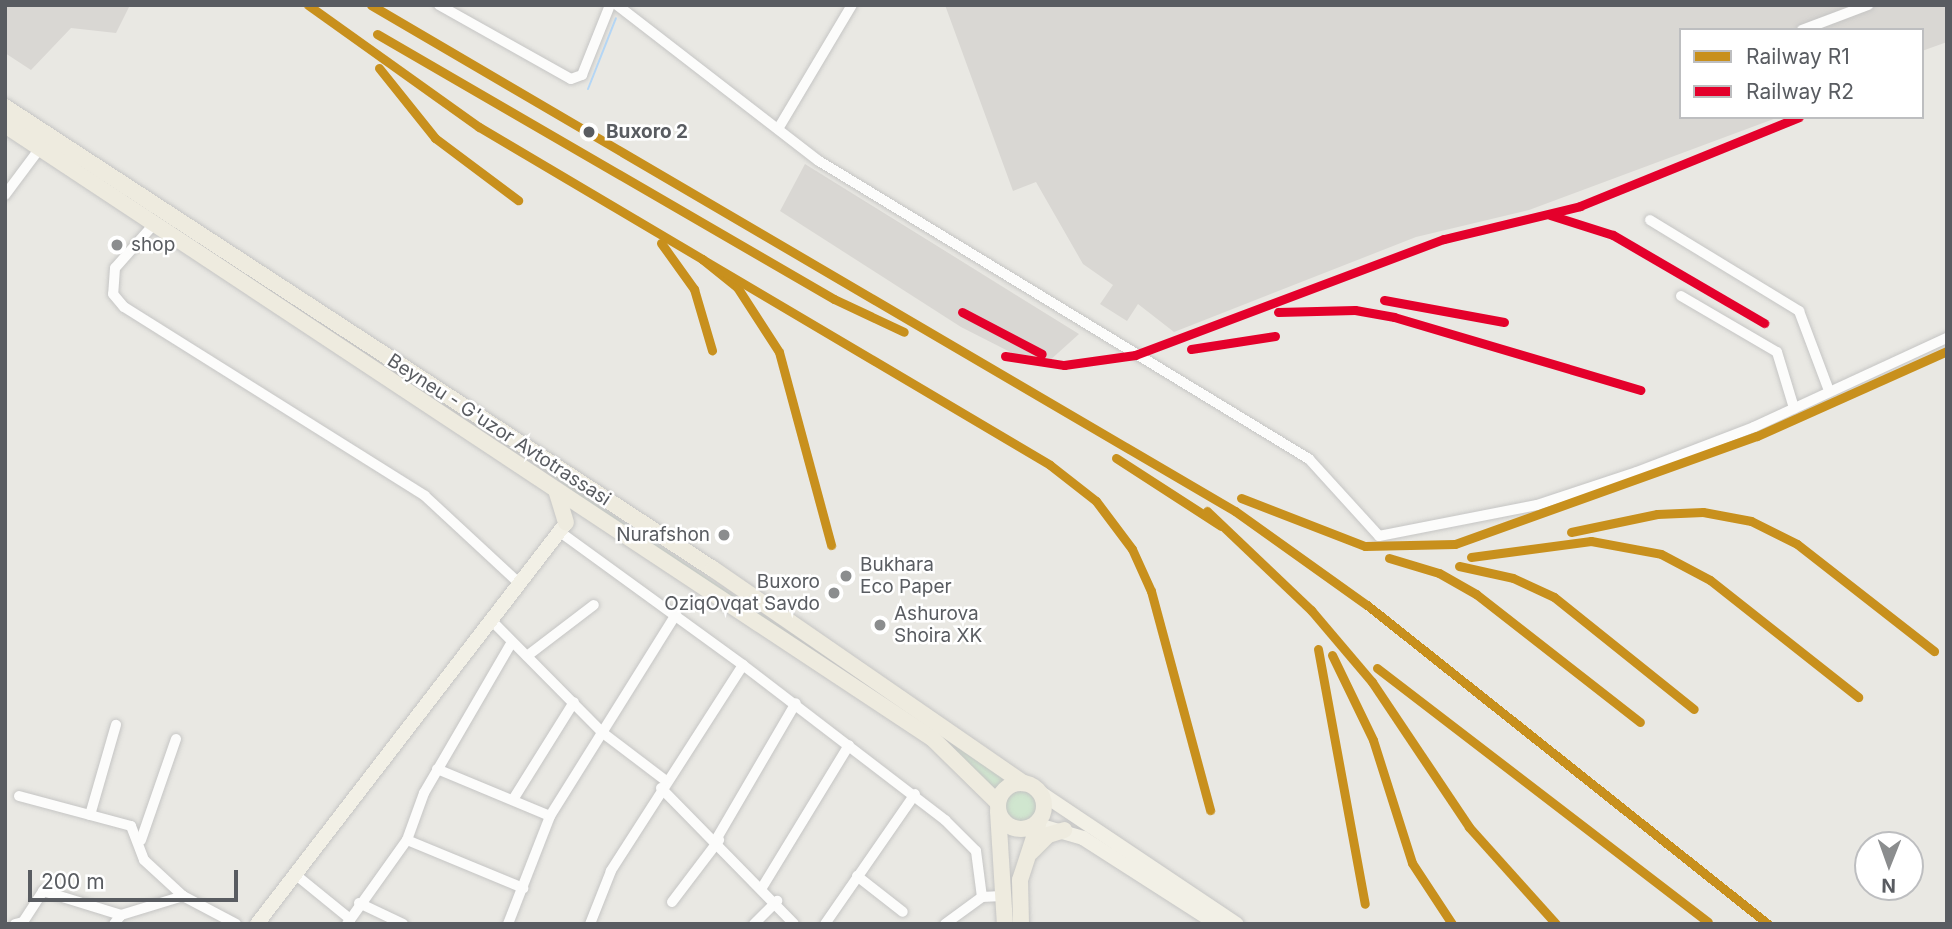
<!DOCTYPE html>
<html>
<head>
<meta charset="utf-8">
<style>
	body { margin:0 }
	#map { position:relative; width:1952px; height:929px; overflow:hidden; background:#e9e8e3; font-family:Inter,sans-serif }
	div>[style] { position:absolute }
	.industrial>* { inset:0; background:#d9d7d3 }
	.green>* { inset:0; background:#d0e6cf }
	.round { border-radius:50% }
	.stream>* { height:2px; margin:-1px; padding:0 1px; transform-origin:1px; border-radius:1px; background:#b4d7f7 }
	.roads { filter:drop-shadow(0 0 2px #c5c5c4) drop-shadow(0 0 2px #c5c5c4) }
	.minor>* { height:10px; margin:-5px; padding:0 5px; transform-origin:5px; border-radius:5px; background:#fcfcfb }
	.major>* { height:14px; margin:-7px; padding:0 7px; transform-origin:7px; border-radius:7px; background:#f2f0e6 }
	.highway>* { height:16px; margin:-8px; padding:0 8px; transform-origin:8px; border-radius:8px; background:#eeebdf }
	.highway>.ring { margin:-8px; padding:0; box-sizing:content-box; background:none; border:16px solid #eeebdf; border-radius:50% }
	.rail-1>* { height:9px; margin:-4.5px; padding:0 4.5px; transform-origin:4.5px; border-radius:4.5px; background:#c8901d }
	.rail-2>* { height:9px; margin:-4.5px; padding:0 4.5px; transform-origin:4.5px; border-radius:4.5px; background:#e4002b }
	.dots>* { width:19px; height:19px; translate:-50% -50%; box-sizing:border-box; border:4px solid #fff; border-radius:50% }
	span { translate:-50% -50%; white-space:nowrap; text-align:center; line-height:1.15; -webkit-text-stroke:5px #fff; paint-order:stroke }
	.stop-label { font-size:19px; color:#595c61; font-weight:700 }
	.left { translate:0 -50%; text-align:left }
	.poi-label { font-size:19px; color:#595c61 }
	.right { translate:-100% -50%; text-align:right }
	.street-label { font-size:19px; color:#595c61 }
	.frame { position:absolute; inset:0; border:7px solid #595c61; pointer-events:none }
	.legend { position:absolute; left:1679px; top:28px; width:245px; height:91px; box-sizing:border-box; background:#fff; border:2px solid #bdbec0; margin:0; padding:9px 12px; list-style:none; font-size:21px; color:#595c61 }
	.legend li { display:flex; align-items:center; gap:14px; height:35px }
	.legend b { width:35px; border:2px solid #bdbec0 }
	.north { position:absolute; left:1854px; top:831px; width:70px; height:70px; box-sizing:border-box; background:#fff; border:2px solid #bdbec0; border-radius:50%; rotate:181deg; font-size:19px; font-weight:700; line-height:28px; text-align:center; color:#595c61 }
	.north::after { content:''; display:block; margin:auto; width:24px; height:32px; background:#8b8d8e; clip-path:polygon(50% 0,100% 100%,50% 72%,0 100%) }
	.scale { position:absolute; left:28px; top:870px; width:210px; height:32px; box-sizing:border-box; border:4px solid #595c61; border-top:0; padding-left:9px; font-size:21px; line-height:24px; white-space:nowrap; color:#595c61; -webkit-text-stroke:5px #fff; paint-order:stroke }
</style>
</head>
<body>
<div id="map">
	<div class="industrial">
		<i style="clip-path:polygon(5px 5px,130px 5px,116px 33px,71px 28px,31px 70px,5px 53px)"></i>
		<i style="clip-path:polygon(945px 5px,1947px 5px,1947px 42px,1922px 51px,1922px 30px,1681px 30px,1681px 117px,1779px 117px,1529px 210px,1416px 237px,1174px 332px,1138px 304px,1127px 321px,1100px 304px,1113px 285px,1083px 264px,1036px 182px,1013px 191px)"></i>
		<i style="clip-path:polygon(805px 164px,1079px 334px,1048px 362px,1028px 361px,961px 327px,780px 211px)"></i>
	</div>
	<div class="green">
		<i style="clip-path:polygon(537px 465px,921px 720px,1009px 780px,995px 791px)"></i>
		<i class="round" style="left:1005px;top:790px;width:32px;height:32px"></i>
	</div>
	<div class="stream">
		<i style="left:588px;top:89px;width:76px;rotate:-68.5deg"></i>
	</div>
	<div class="roads">
		<div class="minor">
			<i style="left:439px;top:5px;width:151px;rotate:29.3deg"></i>
			<i style="left:571px;top:79px;width:12px;rotate:-20deg"></i>
			<i style="left:582px;top:75px;width:75px;rotate:-68.2deg"></i>
			<i style="left:617px;top:5px;width:255px;rotate:37.7deg"></i>
			<i style="left:819px;top:161px;width:574px;rotate:31.31deg"></i>
			<i style="left:1309px;top:459px;width:104px;rotate:47.7deg"></i>
			<i style="left:1379px;top:536px;width:161px;rotate:-11.1deg"></i>
			<i style="left:1537px;top:505px;width:105px;rotate:-18.3deg"></i>
			<i style="left:1637px;top:472px;width:125px;rotate:-21deg"></i>
			<i style="left:1754px;top:427px;width:213px;rotate:-24.8deg"></i>
			<i style="left:1802px;top:30px;width:71px;rotate:-20.7deg"></i>
			<i style="left:778px;top:129px;width:144px;rotate:-59.2deg"></i>
			<i style="left:5px;top:195px;width:59px;rotate:-53.3deg"></i>
			<i style="left:1650px;top:220px;width:175px;rotate:31.4deg"></i>
			<i style="left:1799px;top:311px;width:85px;rotate:69.4deg"></i>
			<i style="left:155px;top:223px;width:60px;rotate:131.6deg"></i>
			<i style="left:115px;top:268px;width:26px;rotate:94deg"></i>
			<i style="left:113px;top:294px;width:17px;rotate:50deg"></i>
			<i style="left:124px;top:307px;width:355px;rotate:32.1deg"></i>
			<i style="left:425px;top:496px;width:129px;rotate:42.8deg"></i>
			<i style="left:1681px;top:296px;width:111px;rotate:30.3deg"></i>
			<i style="left:1777px;top:352px;width:59px;rotate:73.1deg"></i>
			<i style="left:560px;top:532px;width:226px;rotate:36deg"></i>
			<i style="left:743px;top:665px;width:245px;rotate:122.7deg"></i>
			<i style="left:611px;top:871px;width:57px;rotate:111.6deg"></i>
			<i style="left:491px;top:620px;width:159px;rotate:45.3deg"></i>
			<i style="left:603px;top:733px;width:78px;rotate:37.2deg"></i>
			<i style="left:527px;top:656px;width:84px;rotate:-37.3deg"></i>
			<i style="left:743px;top:665px;width:255px;rotate:37.5deg"></i>
			<i style="left:945px;top:820px;width:44px;rotate:45deg"></i>
			<i style="left:976px;top:851px;width:46px;rotate:82.6deg"></i>
			<i style="left:437px;top:769px;width:122px;rotate:22.6deg"></i>
			<i style="left:661px;top:788px;width:190px;rotate:45.6deg"></i>
			<i style="left:19px;top:796px;width:116px;rotate:15deg"></i>
			<i style="left:131px;top:826px;width:36px;rotate:69deg"></i>
			<i style="left:144px;top:860px;width:53px;rotate:42.7deg"></i>
			<i style="left:183px;top:896px;width:60px;rotate:27.8deg"></i>
			<i style="left:514px;top:798px;width:113px;rotate:-58deg"></i>
			<i style="left:90px;top:815px;width:94px;rotate:-73.9deg"></i>
			<i style="left:717px;top:838px;width:156px;rotate:-59.7deg"></i>
			<i style="left:141px;top:840px;width:107px;rotate:-70.9deg"></i>
			<i style="left:407px;top:840px;width:126px;rotate:22.5deg"></i>
			<i style="left:296px;top:875px;width:70px;rotate:39.2deg"></i>
			<i style="left:857px;top:876px;width:58px;rotate:38deg"></i>
			<i style="left:763px;top:886px;width:165px;rotate:-58.6deg"></i>
			<i style="left:672px;top:902px;width:78px;rotate:-52.8deg"></i>
			<i style="left:359px;top:903px;width:49px;rotate:25.5deg"></i>
			<i style="left:15px;top:924px;width:8px;rotate:-14deg"></i>
			<i style="left:23px;top:922px;width:37px;rotate:-57deg"></i>
			<i style="left:43px;top:891px;width:82px;rotate:17.1deg"></i>
			<i style="left:114px;top:924px;width:11px;rotate:-52deg"></i>
			<i style="left:121px;top:915px;width:65px;rotate:-17deg"></i>
			<i style="left:347px;top:924px;width:103px;rotate:-54.5deg"></i>
			<i style="left:407px;top:840px;width:50px;rotate:-70.1deg"></i>
			<i style="left:424px;top:793px;width:171px;rotate:-59.8deg"></i>
			<i style="left:508px;top:924px;width:116px;rotate:-68.7deg"></i>
			<i style="left:550px;top:816px;width:238px;rotate:-58deg"></i>
			<i style="left:754px;top:924px;width:33px;rotate:-45deg"></i>
			<i style="left:825px;top:924px;width:158px;rotate:-55.3deg"></i>
			<i style="left:945px;top:924px;width:46px;rotate:-36.1deg"></i>
			<i style="left:982px;top:897px;width:20px;rotate:-3deg"></i>
		</div>
		<div class="major">
			<i style="left:1038px;top:791px;width:239px;rotate:33.8deg"></i>
			<i style="left:1038px;top:825px;width:47px;rotate:16.1deg"></i>
			<i style="left:1083px;top:838px;width:159px;rotate:32.7deg"></i>
			<i style="left:257px;top:924px;width:506px;rotate:-52.38deg"></i>
		</div>
		<div class="highway">
			<i style="left:5px;top:107px;width:845px;rotate:33.13deg"></i>
			<i style="left:713px;top:569px;width:377px;rotate:34.6deg"></i>
			<i style="left:5px;top:125px;width:1113px;rotate:33.49deg"></i>
			<i style="left:933px;top:739px;width:90px;rotate:44.5deg"></i>
			<i style="left:556px;top:490px;width:34px;rotate:73deg"></i>
			<i class="ring" style="left:998px;top:783px;width:30px;height:30px"></i>
			<i style="left:998px;top:811px;width:113px;rotate:86.5deg"></i>
			<i style="left:1031px;top:852px;width:24px;rotate:-45deg"></i>
			<i style="left:1048px;top:835px;width:17px;rotate:-17deg"></i>
			<i style="left:1021px;top:924px;width:44px;rotate:-91.3deg"></i>
			<i style="left:1020px;top:880px;width:58px;rotate:-71.9deg"></i>
		</div>
	</div>
	<div class="rail-1">
		<i style="left:308px;top:5px;width:210px;rotate:35.5deg"></i>
		<i style="left:479px;top:127px;width:259px;rotate:30.6deg"></i>
		<i style="left:702px;top:259px;width:45px;rotate:38.7deg"></i>
		<i style="left:737px;top:287px;width:77px;rotate:57.1deg"></i>
		<i style="left:779px;top:352px;width:200px;rotate:74.9deg"></i>
		<i style="left:371px;top:5px;width:1001px;rotate:30.36deg"></i>
		<i style="left:1235px;top:511px;width:162px;rotate:35.5deg"></i>
		<i style="left:1367px;top:605px;width:512px;rotate:38.5deg"></i>
		<i style="left:377px;top:34px;width:528px;rotate:30.11deg"></i>
		<i style="left:834px;top:299px;width:77px;rotate:25.2deg"></i>
		<i style="left:379px;top:68px;width:90px;rotate:51.3deg"></i>
		<i style="left:435px;top:138px;width:104px;rotate:36.8deg"></i>
		<i style="left:661px;top:243px;width:57px;rotate:54.3deg"></i>
		<i style="left:694px;top:289px;width:64px;rotate:73.6deg"></i>
		<i style="left:702px;top:259px;width:404px;rotate:30.6deg"></i>
		<i style="left:1050px;top:465px;width:58px;rotate:38deg"></i>
		<i style="left:1096px;top:501px;width:60px;rotate:53.1deg"></i>
		<i style="left:1132px;top:549px;width:46px;rotate:65.7deg"></i>
		<i style="left:1151px;top:591px;width:227px;rotate:74.9deg"></i>
		<i style="left:1116px;top:458px;width:125px;rotate:32.9deg"></i>
		<i style="left:1241px;top:498px;width:133px;rotate:21.2deg"></i>
		<i style="left:1365px;top:546px;width:90px;rotate:-1.3deg"></i>
		<i style="left:1455px;top:544px;width:321px;rotate:-19.7deg"></i>
		<i style="left:1757px;top:436px;width:208px;rotate:-24.1deg"></i>
		<i style="left:1207px;top:511px;width:144px;rotate:43.6deg"></i>
		<i style="left:1311px;top:610px;width:94px;rotate:49.7deg"></i>
		<i style="left:1372px;top:682px;width:174px;rotate:56.2deg"></i>
		<i style="left:1469px;top:827px;width:130px;rotate:48.1deg"></i>
		<i style="left:1571px;top:532px;width:88px;rotate:-11.8deg"></i>
		<i style="left:1657px;top:514px;width:46px;rotate:-2.5deg"></i>
		<i style="left:1703px;top:512px;width:49px;rotate:10.6deg"></i>
		<i style="left:1751px;top:521px;width:51px;rotate:26.6deg"></i>
		<i style="left:1797px;top:544px;width:174px;rotate:38deg"></i>
		<i style="left:1471px;top:557px;width:121px;rotate:-7.6deg"></i>
		<i style="left:1591px;top:541px;width:71px;rotate:10.5deg"></i>
		<i style="left:1661px;top:554px;width:55px;rotate:28deg"></i>
		<i style="left:1710px;top:580px;width:189px;rotate:38.3deg"></i>
		<i style="left:1389px;top:558px;width:52px;rotate:16.7deg"></i>
		<i style="left:1439px;top:573px;width:43px;rotate:29.6deg"></i>
		<i style="left:1476px;top:594px;width:208px;rotate:38deg"></i>
		<i style="left:1459px;top:566px;width:55px;rotate:12.5deg"></i>
		<i style="left:1513px;top:578px;width:45px;rotate:24.9deg"></i>
		<i style="left:1554px;top:597px;width:179px;rotate:38.7deg"></i>
		<i style="left:1318px;top:649px;width:259px;rotate:79.6deg"></i>
		<i style="left:1332px;top:655px;width:94px;rotate:64.2deg"></i>
		<i style="left:1373px;top:740px;width:129px;rotate:72.4deg"></i>
		<i style="left:1412px;top:863px;width:73px;rotate:56.7deg"></i>
		<i style="left:1377px;top:668px;width:417px;rotate:37.5deg"></i>
	</div>
	<div class="rail-2">
		<i style="left:1550px;top:215px;width:66px;rotate:17.6deg"></i>
		<i style="left:1613px;top:235px;width:175px;rotate:30.2deg"></i>
		<i style="left:1384px;top:300px;width:122px;rotate:10.4deg"></i>
		<i style="left:962px;top:312px;width:90px;rotate:27.7deg"></i>
		<i style="left:1278px;top:312px;width:77px;rotate:-1.5deg"></i>
		<i style="left:1355px;top:310px;width:40px;rotate:10deg"></i>
		<i style="left:1394px;top:317px;width:257px;rotate:16.5deg"></i>
		<i style="left:1191px;top:349px;width:85px;rotate:-8.8deg"></i>
		<i style="left:1005px;top:356px;width:60px;rotate:8.7deg"></i>
		<i style="left:1064px;top:365px;width:72px;rotate:-8deg"></i>
		<i style="left:1135px;top:355px;width:330px;rotate:-20.6deg"></i>
		<i style="left:1444px;top:239px;width:140px;rotate:-13.6deg"></i>
		<i style="left:1580px;top:206px;width:236px;rotate:-22.1deg"></i>
	</div>
	<div class="dots">
		<i style="left:589px;top:132px;background:#595c61"></i>
		<i style="left:117px;top:245px;background:#8b8d8e"></i>
		<i style="left:724px;top:535px;background:#8b8d8e"></i>
		<i style="left:846px;top:576px;background:#8b8d8e"></i>
		<i style="left:834px;top:593px;background:#8b8d8e"></i>
		<i style="left:880px;top:625px;background:#8b8d8e"></i>
	</div>
	<div class="stop-label">
		<span class="left" style="left:606px;top:132px">Buxoro 2</span>
	</div>
	<div class="poi-label">
		<span class="left" style="left:131px;top:245px">shop</span>
		<span class="right" style="left:710px;top:535px">Nurafshon</span>
		<span class="left" style="left:860px;top:576px">Bukhara<br>Eco Paper</span>
		<span class="right" style="left:820px;top:593px">Buxoro<br>OziqOvqat Savdo</span>
		<span class="left" style="left:894px;top:625px">Ashurova<br>Shoira XK</span>
	</div>
	<div class="street-label">
		<span style="left:499px;top:430px;rotate:33deg">Beyneu - G'uzor Avtotrassasi</span>
	</div>
	<div class="frame"></div>
	<ul class="legend">
	<li><b style="height:9px;background:#c8901d"></b>Railway R1</li>
	<li><b style="height:9px;background:#e4002b"></b>Railway R2</li>
	</ul>
	<div class="north">N</div>
	<div class="scale">200 m</div>
</div>
</body>
</html>
